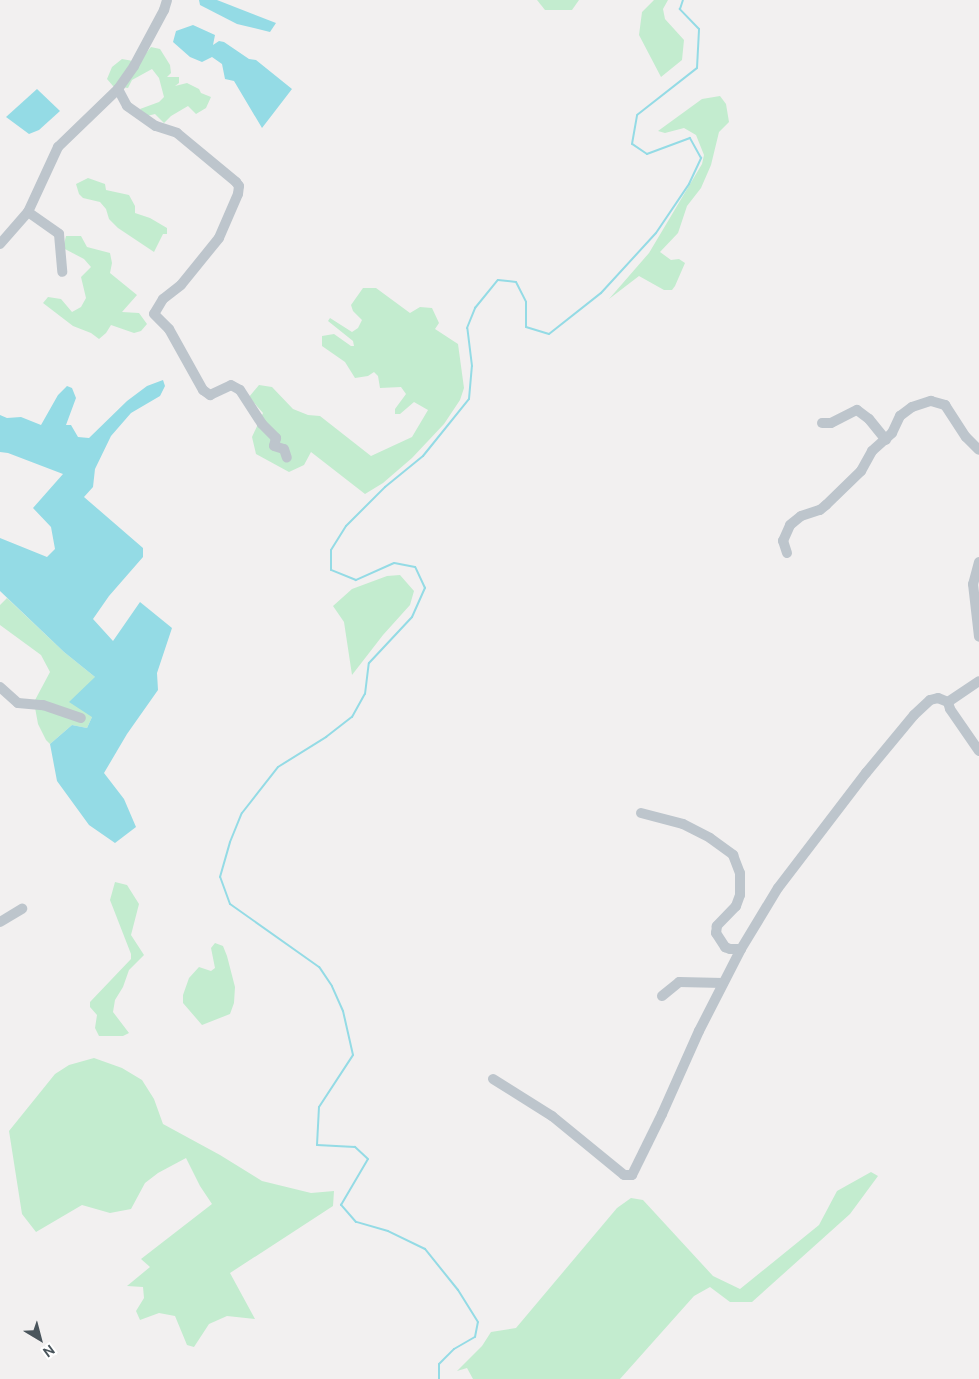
<!DOCTYPE html>
<html>
<head>
<meta charset="utf-8">
<style>
	body { margin:0 }
	#map { position:relative; width:979px; height:1379px; overflow:hidden; background:#f2f0f0; font-family:"DM Sans",sans-serif }
	div>[style] { position:absolute }
	.green>* { inset:0; background:#c3eccf }
	.water>* { inset:0; background:#94dbe5 }
	.stream>* { height:2px; margin:-1px; padding:0 1px; transform-origin:1px; border-radius:1px; background:#94dbe5 }
	.minor>* { height:10px; margin:-5px; padding:0 5px; transform-origin:5px; border-radius:5px; background:#bdc5cc }
	span { translate:-50% -50%; white-space:nowrap; text-align:center; line-height:1.15; -webkit-text-stroke:4px #fff; paint-order:stroke }
	.north { position:absolute; left:15px; top:1314px; width:50px; height:50px; -webkit-text-stroke:4px #fff; paint-order:stroke; rotate:143deg; font-size:14px; font-weight:700; line-height:20px; text-align:center; color:#4a555c }
	.north::after { content:''; display:block; margin:auto; width:18px; height:22px; background:#4a555c; clip-path:polygon(50% 0,100% 100%,50% 72%,0 100%) }
</style>
</head>
<body>
<div id="map">
	<div class="green">
		<i style="clip-path:polygon(537px 0,579px 0,572px 10px,545px 10px)"></i>
		<i style="clip-path:polygon(654px 0,668px 0,663px 9px,665px 19px,684px 40px,682px 60px,661px 77px,639px 35px,642px 12px)"></i>
		<i style="clip-path:polygon(151px 47px,160px 49px,170px 65px,171px 73px,167px 77px,179px 77px,179px 83px,175px 86px,187px 83px,199px 89px,201px 93px,211px 97px,206px 108px,196px 114px,188px 106px,171px 116px,164px 123px,155px 114px,147px 116px,140px 109px,159px 102px,164px 97px,159px 78px,152px 69px,132px 80px,128px 88px,113px 86px,107px 79px,112px 67px,122px 59px,133px 61px,143px 57px)"></i>
		<i style="clip-path:polygon(720px 96px,726px 104px,729px 122px,719px 132px,711px 165px,701px 188px,687px 206px,678px 233px,660px 252px,671px 260px,679px 259px,685px 263px,675px 286px,672px 290px,664px 290px,639px 276px,609px 299px,649px 253px,702px 164px,704px 155px,696px 135px,684px 128px,665px 133px,658px 131px,702px 99px)"></i>
		<i style="clip-path:polygon(88px 178px,105px 184px,106px 190px,129px 195px,135px 206px,135px 213px,150px 218px,167px 228px,167px 234px,163px 234px,154px 252px,118px 228px,109px 219px,106px 209px,100px 202px,83px 198px,79px 194px,76px 184px)"></i>
		<i style="clip-path:polygon(66px 236px,81px 236px,87px 247px,110px 253px,112px 263px,110px 273px,137px 295px,122px 312px,139px 313px,147px 324px,141px 331px,134px 333px,111px 325px,106px 333px,99px 339px,91px 333px,73px 326px,43px 303px,48px 297px,61px 299px,72px 312px,81px 307px,86px 298px,81px 277px,91px 267px,84px 259px,63px 248px)"></i>
		<i style="clip-path:polygon(363px 288px,376px 288px,410px 313px,420px 307px,432px 308px,439px 323px,435px 329px,458px 344px,464px 388px,460px 400px,444px 424px,412px 458px,383px 483px,365px 494px,311px 452px,304px 465px,289px 472px,256px 454px,252px 437px,263px 413px,249px 397px,259px 385px,272px 387px,293px 409px,308px 415px,320px 416px,371px 456px,412px 437px,428px 410px,414px 402px,400px 414px,395px 414px,395px 409px,406px 394px,401px 387px,380px 388px,378px 376px,374px 372px,368px 376px,355px 378px,345px 362px,322px 346px,322px 336px,334px 334px,351px 346px,354px 346px,353px 341px,328px 321px,330px 318px,352px 332px,358px 328px,362px 320px,353px 311px,351px 305px)"></i>
		<i style="clip-path:polygon(400px 575px,414px 591px,410px 605px,383px 635px,352px 675px,344px 622px,333px 606px,352px 589px,387px 576px)"></i>
		<i style="clip-path:polygon(7px 598px,64px 652px,95px 677px,92px 717px,87px 728px,72px 725px,50px 744px,46px 740px,38px 724px,34px 702px,50px 672px,41px 655px,0 625px,0 605px)"></i>
		<i style="clip-path:polygon(115px 882px,127px 885px,139px 904px,131px 935px,144px 955px,129px 970px,123px 987px,115px 1000px,113px 1012px,129px 1033px,123px 1036px,99px 1036px,95px 1028px,97px 1015px,90px 1007px,90px 1002px,131px 959px,131px 954px,110px 900px)"></i>
		<i style="clip-path:polygon(215px 943px,223px 946px,227px 956px,235px 987px,234px 1003px,230px 1014px,202px 1025px,183px 1003px,183px 995px,189px 978px,199px 967px,211px 971px,215px 968px,211px 948px)"></i>
		<i style="clip-path:polygon(94px 1058px,122px 1068px,142px 1080px,154px 1099px,163px 1124px,220px 1155px,262px 1181px,311px 1193px,334px 1191px,333px 1206px,230px 1273px,255px 1319px,227px 1316px,209px 1324px,194px 1347px,187px 1345px,175px 1316px,159px 1313px,140px 1320px,136px 1311px,144px 1298px,143px 1287px,127px 1286px,150px 1267px,141px 1259px,212px 1204px,200px 1186px,186px 1158px,158px 1173px,145px 1183px,131px 1209px,110px 1213px,82px 1205px,36px 1232px,22px 1214px,9px 1131px,55px 1074px,69px 1065px)"></i>
		<i style="clip-path:polygon(871px 1172px,878px 1176px,850px 1214px,752px 1302px,730px 1302px,710px 1287px,694px 1296px,620px 1379px,473px 1379px,467px 1368px,457px 1371px,482px 1346px,491px 1332px,516px 1328px,617px 1208px,631px 1198px,643px 1200px,713px 1276px,740px 1289px,819px 1225px,837px 1191px)"></i>
	</div>
	<div class="water">
		<i style="clip-path:polygon(199px 0,217px 0,276px 23px,270px 32px,237px 24px,200px 5px)"></i>
		<i style="clip-path:polygon(193px 25px,215px 35px,213px 45px,219px 41px,224px 42px,249px 59px,256px 60px,292px 89px,262px 128px,234px 81px,225px 79px,222px 64px,212px 57px,202px 62px,190px 57px,173px 42px,176px 31px)"></i>
		<i style="clip-path:polygon(37px 89px,60px 111px,39px 130px,29px 134px,6px 117px)"></i>
		<i style="clip-path:polygon(163px 380px,165px 386px,160px 396px,131px 413px,111px 436px,95px 469px,93px 487px,84px 497px,143px 548px,143px 557px,109px 596px,93px 619px,113px 641px,140px 602px,172px 628px,157px 673px,158px 690px,127px 734px,104px 773px,124px 799px,136px 827px,115px 843px,89px 825px,57px 781px,50px 744px,72px 725px,87px 728px,92px 717px,69px 702px,95px 677px,64px 652px,0 591px,0 538px,47px 557px,55px 549px,51px 527px,33px 508px,63px 474px,8px 453px,0 452px,0 415px,7px 418px,21px 417px,41px 425px,58px 395px,67px 386px,72px 388px,76px 398px,66px 425px,71px 425px,78px 437px,89px 438px,127px 401px,147px 386px)"></i>
	</div>
	<div class="stream">
		<i style="left:439px;top:1379px;width:15px;rotate:-90deg"></i>
		<i style="left:439px;top:1364px;width:21px;rotate:-45deg"></i>
		<i style="left:454px;top:1349px;width:24px;rotate:-30deg"></i>
		<i style="left:475px;top:1337px;width:15px;rotate:-79deg"></i>
		<i style="left:478px;top:1322px;width:38px;rotate:-122deg"></i>
		<i style="left:458px;top:1290px;width:53px;rotate:-128.8deg"></i>
		<i style="left:425px;top:1249px;width:41px;rotate:-154.1deg"></i>
		<i style="left:388px;top:1231px;width:33px;rotate:-164deg"></i>
		<i style="left:356px;top:1222px;width:23px;rotate:-131deg"></i>
		<i style="left:341px;top:1205px;width:53px;rotate:-59.6deg"></i>
		<i style="left:368px;top:1159px;width:18px;rotate:-137deg"></i>
		<i style="left:355px;top:1147px;width:38px;rotate:-177deg"></i>
		<i style="left:317px;top:1145px;width:38px;rotate:-87deg"></i>
		<i style="left:319px;top:1107px;width:62px;rotate:-56.8deg"></i>
		<i style="left:353px;top:1055px;width:45px;rotate:-102.8deg"></i>
		<i style="left:343px;top:1011px;width:27px;rotate:-114deg"></i>
		<i style="left:332px;top:986px;width:23px;rotate:-124deg"></i>
		<i style="left:319px;top:967px;width:109px;rotate:-144.7deg"></i>
		<i style="left:230px;top:904px;width:29px;rotate:-110deg"></i>
		<i style="left:220px;top:877px;width:36px;rotate:-74deg"></i>
		<i style="left:230px;top:842px;width:31px;rotate:-68deg"></i>
		<i style="left:242px;top:813px;width:58px;rotate:-52deg"></i>
		<i style="left:278px;top:767px;width:57px;rotate:-32deg"></i>
		<i style="left:326px;top:737px;width:33px;rotate:-38deg"></i>
		<i style="left:352px;top:717px;width:26px;rotate:-61deg"></i>
		<i style="left:365px;top:694px;width:31px;rotate:-83deg"></i>
		<i style="left:369px;top:663px;width:63px;rotate:-46.9deg"></i>
		<i style="left:412px;top:617px;width:32px;rotate:-66deg"></i>
		<i style="left:425px;top:588px;width:23px;rotate:-115deg"></i>
		<i style="left:415px;top:567px;width:21px;rotate:-169deg"></i>
		<i style="left:394px;top:563px;width:42px;rotate:155.9deg"></i>
		<i style="left:356px;top:580px;width:27px;rotate:-158deg"></i>
		<i style="left:331px;top:570px;width:20px;rotate:-90deg"></i>
		<i style="left:331px;top:550px;width:28px;rotate:-58deg"></i>
		<i style="left:346px;top:526px;width:55px;rotate:-45deg"></i>
		<i style="left:385px;top:487px;width:49px;rotate:-39.2deg"></i>
		<i style="left:423px;top:456px;width:73px;rotate:-51.1deg"></i>
		<i style="left:469px;top:399px;width:33px;rotate:-85deg"></i>
		<i style="left:472px;top:366px;width:38px;rotate:-97deg"></i>
		<i style="left:467px;top:328px;width:22px;rotate:-68deg"></i>
		<i style="left:475px;top:308px;width:36px;rotate:-51deg"></i>
		<i style="left:498px;top:280px;width:18px;rotate:6deg"></i>
		<i style="left:516px;top:282px;width:22px;rotate:63deg"></i>
		<i style="left:526px;top:302px;width:25px;rotate:90deg"></i>
		<i style="left:526px;top:327px;width:24px;rotate:17deg"></i>
		<i style="left:549px;top:334px;width:66px;rotate:-38.3deg"></i>
		<i style="left:601px;top:293px;width:81px;rotate:-47.5deg"></i>
		<i style="left:656px;top:233px;width:59px;rotate:-56deg"></i>
		<i style="left:689px;top:184px;width:29px;rotate:-65deg"></i>
		<i style="left:701px;top:158px;width:23px;rotate:-119deg"></i>
		<i style="left:690px;top:138px;width:46px;rotate:159.6deg"></i>
		<i style="left:647px;top:154px;width:18px;rotate:-146deg"></i>
		<i style="left:632px;top:144px;width:29px;rotate:-80deg"></i>
		<i style="left:637px;top:115px;width:76px;rotate:-38.1deg"></i>
		<i style="left:697px;top:68px;width:39px;rotate:-87deg"></i>
		<i style="left:699px;top:29px;width:28px;rotate:-134deg"></i>
		<i style="left:680px;top:9px;width:9px;rotate:-72deg"></i>
	</div>
	<div class="minor">
		<i style="left:118px;top:89px;width:19px;rotate:62deg"></i>
		<i style="left:127px;top:106px;width:35px;rotate:35deg"></i>
		<i style="left:156px;top:126px;width:22px;rotate:18deg"></i>
		<i style="left:177px;top:133px;width:77px;rotate:39.7deg"></i>
		<i style="left:236px;top:182px;width:5px;rotate:53deg"></i>
		<i style="left:239px;top:186px;width:8px;rotate:97deg"></i>
		<i style="left:238px;top:194px;width:48px;rotate:113.4deg"></i>
		<i style="left:219px;top:238px;width:60px;rotate:129deg"></i>
		<i style="left:181px;top:285px;width:23px;rotate:142deg"></i>
		<i style="left:163px;top:299px;width:17px;rotate:121deg"></i>
		<i style="left:154px;top:314px;width:21px;rotate:45deg"></i>
		<i style="left:169px;top:329px;width:70px;rotate:60.9deg"></i>
		<i style="left:203px;top:390px;width:9px;rotate:36deg"></i>
		<i style="left:210px;top:395px;width:23px;rotate:-25deg"></i>
		<i style="left:231px;top:385px;width:10px;rotate:29deg"></i>
		<i style="left:240px;top:390px;width:40px;rotate:57.1deg"></i>
		<i style="left:262px;top:424px;width:20px;rotate:45deg"></i>
		<i style="left:276px;top:438px;width:8px;rotate:104deg"></i>
		<i style="left:274px;top:446px;width:10px;rotate:17deg"></i>
		<i style="left:284px;top:449px;width:9px;rotate:72deg"></i>
		<i style="left:28px;top:212px;width:38px;rotate:35deg"></i>
		<i style="left:59px;top:234px;width:38px;rotate:85deg"></i>
		<i style="left:0;top:244px;width:43px;rotate:-48.8deg"></i>
		<i style="left:28px;top:212px;width:72px;rotate:-65.2deg"></i>
		<i style="left:58px;top:147px;width:83px;rotate:-44deg"></i>
		<i style="left:118px;top:89px;width:28px;rotate:-55deg"></i>
		<i style="left:134px;top:66px;width:64px;rotate:-61.8deg"></i>
		<i style="left:164px;top:10px;width:10px;rotate:-73deg"></i>
		<i style="left:822px;top:423px;width:9px"></i>
		<i style="left:831px;top:423px;width:29px;rotate:-27deg"></i>
		<i style="left:857px;top:410px;width:15px;rotate:37deg"></i>
		<i style="left:869px;top:419px;width:27px;rotate:51deg"></i>
		<i style="left:787px;top:553px;width:13px;rotate:-108deg"></i>
		<i style="left:783px;top:541px;width:17px;rotate:-66deg"></i>
		<i style="left:790px;top:525px;width:14px;rotate:-39deg"></i>
		<i style="left:801px;top:516px;width:20px;rotate:-18deg"></i>
		<i style="left:820px;top:510px;width:8px;rotate:-40deg"></i>
		<i style="left:826px;top:505px;width:49px;rotate:-44.2deg"></i>
		<i style="left:861px;top:471px;width:23px;rotate:-61deg"></i>
		<i style="left:872px;top:451px;width:27px;rotate:-42deg"></i>
		<i style="left:892px;top:433px;width:19px;rotate:-65deg"></i>
		<i style="left:900px;top:416px;width:15px;rotate:-37deg"></i>
		<i style="left:912px;top:407px;width:20px;rotate:-18deg"></i>
		<i style="left:931px;top:401px;width:15px;rotate:16deg"></i>
		<i style="left:945px;top:405px;width:38px;rotate:57deg"></i>
		<i style="left:966px;top:437px;width:18px;rotate:45deg"></i>
		<i style="left:979px;top:562px;width:23px;rotate:105deg"></i>
		<i style="left:973px;top:584px;width:53px;rotate:83.5deg"></i>
		<i style="left:0;top:687px;width:24px;rotate:42deg"></i>
		<i style="left:18px;top:703px;width:25px;rotate:5deg"></i>
		<i style="left:43px;top:705px;width:40px;rotate:18.9deg"></i>
		<i style="left:948px;top:702px;width:7px;rotate:74deg"></i>
		<i style="left:950px;top:709px;width:51px;rotate:55.4deg"></i>
		<i style="left:641px;top:813px;width:43px;rotate:14.7deg"></i>
		<i style="left:683px;top:824px;width:30px;rotate:27deg"></i>
		<i style="left:710px;top:838px;width:29px;rotate:36deg"></i>
		<i style="left:733px;top:855px;width:19px;rotate:69deg"></i>
		<i style="left:740px;top:873px;width:22px;rotate:90deg"></i>
		<i style="left:740px;top:895px;width:12px;rotate:110deg"></i>
		<i style="left:736px;top:906px;width:28px;rotate:134deg"></i>
		<i style="left:717px;top:926px;width:7px;rotate:98deg"></i>
		<i style="left:716px;top:933px;width:17px;rotate:57deg"></i>
		<i style="left:725px;top:947px;width:5px;rotate:22deg"></i>
		<i style="left:730px;top:949px;width:11px"></i>
		<i style="left:0;top:922px;width:26px;rotate:-31deg"></i>
		<i style="left:662px;top:996px;width:22px;rotate:-39deg"></i>
		<i style="left:679px;top:982px;width:44px;rotate:1.3deg"></i>
		<i style="left:493px;top:1079px;width:70px;rotate:32.1deg"></i>
		<i style="left:552px;top:1116px;width:93px;rotate:39.3deg"></i>
		<i style="left:624px;top:1175px;width:8px"></i>
		<i style="left:632px;top:1175px;width:68px;rotate:-63.8deg"></i>
		<i style="left:662px;top:1114px;width:91px;rotate:-66deg"></i>
		<i style="left:699px;top:1031px;width:92px;rotate:-62.9deg"></i>
		<i style="left:741px;top:949px;width:71px;rotate:-58.8deg"></i>
		<i style="left:778px;top:888px;width:145px;rotate:-52.6deg"></i>
		<i style="left:866px;top:773px;width:75px;rotate:-50.4deg"></i>
		<i style="left:914px;top:715px;width:22px;rotate:-43deg"></i>
		<i style="left:930px;top:700px;width:8px;rotate:-14deg"></i>
		<i style="left:938px;top:698px;width:11px;rotate:22deg"></i>
		<i style="left:948px;top:702px;width:37px;rotate:-34deg"></i>
	</div>
	<div class="north">N</div>
</div>
</body>
</html>
